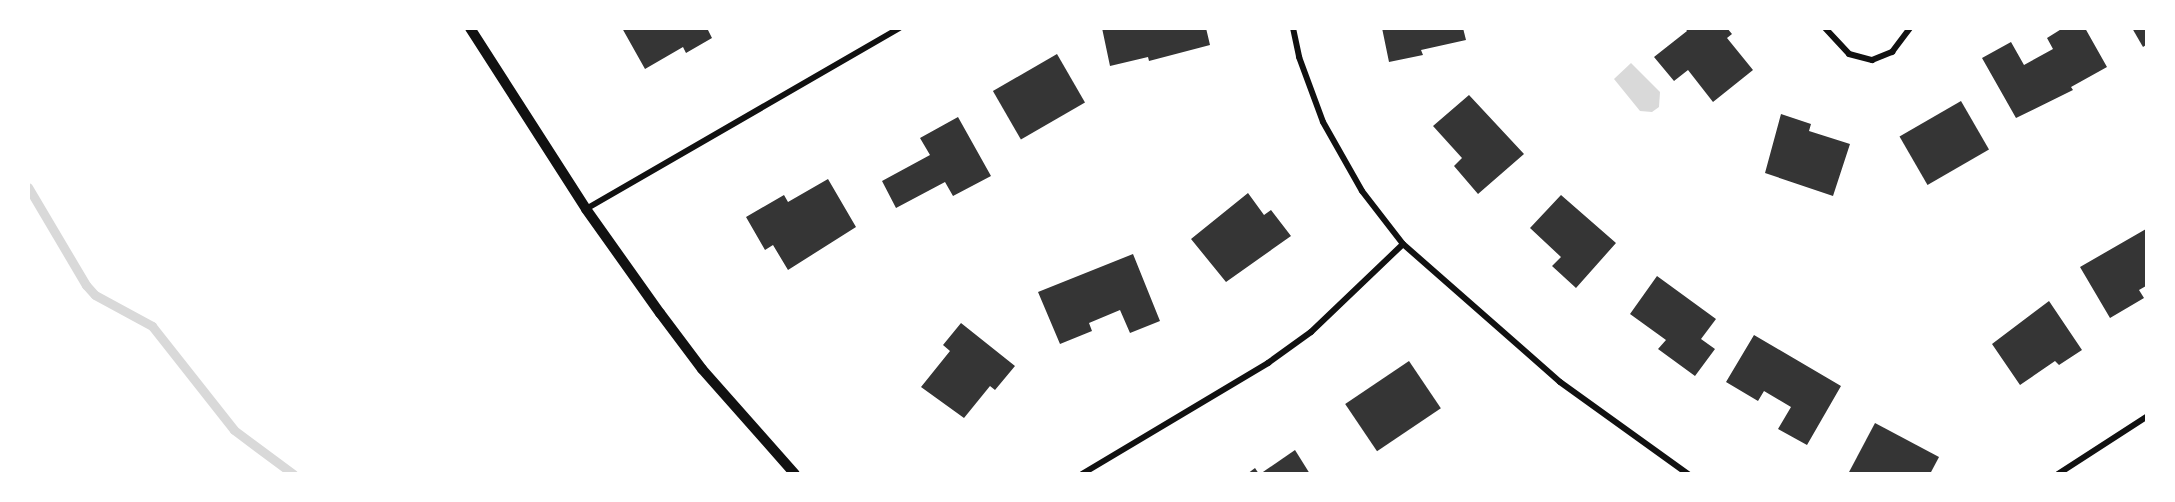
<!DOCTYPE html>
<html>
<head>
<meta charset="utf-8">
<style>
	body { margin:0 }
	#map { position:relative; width:2175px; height:502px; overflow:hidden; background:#fff; font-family:Overpass,sans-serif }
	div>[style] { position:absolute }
	.water>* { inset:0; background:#d9d9d9 }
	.stream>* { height:9px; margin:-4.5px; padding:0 4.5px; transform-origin:4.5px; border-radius:4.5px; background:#d9d9d9 }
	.building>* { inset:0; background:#353535; transform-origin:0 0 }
	.minor>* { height:6px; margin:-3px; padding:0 3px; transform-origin:3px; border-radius:3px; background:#111 }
	.tertiary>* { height:10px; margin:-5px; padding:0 5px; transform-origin:5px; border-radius:5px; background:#111 }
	span { translate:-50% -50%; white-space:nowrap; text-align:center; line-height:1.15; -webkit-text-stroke:5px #fff; paint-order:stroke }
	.frame { position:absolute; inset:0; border:30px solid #fff; pointer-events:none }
</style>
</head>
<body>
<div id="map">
	<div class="water">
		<i style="clip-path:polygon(1631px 63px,1660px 92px,1659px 107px,1652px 112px,1640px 111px,1614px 79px)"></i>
	</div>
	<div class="stream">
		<i style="left:28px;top:187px;width:114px;rotate:59.4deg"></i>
		<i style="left:86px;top:285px;width:13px;rotate:48deg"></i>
		<i style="left:95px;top:295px;width:65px;rotate:28.5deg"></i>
		<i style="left:152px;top:326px;width:132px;rotate:51.7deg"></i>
		<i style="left:234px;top:430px;width:74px;rotate:36.7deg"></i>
	</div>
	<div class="building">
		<i style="clip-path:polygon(622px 28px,707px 28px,712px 38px,686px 53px,683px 47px,645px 69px)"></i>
		<i style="clip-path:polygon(1102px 28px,1206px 28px,1210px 45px,1149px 61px,1148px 57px,1110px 66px)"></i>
		<i style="clip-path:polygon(1382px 28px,1463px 28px,1466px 40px,1421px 50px,1423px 55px,1389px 62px)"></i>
		<i style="clip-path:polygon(1685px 28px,1727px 28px,1732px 34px,1727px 38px,1753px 70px,1713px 102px,1688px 70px,1674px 81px,1654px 57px,1687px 31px)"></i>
		<i style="clip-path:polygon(2063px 28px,2085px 28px,2107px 67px,2071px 87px,2073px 90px,2016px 118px,1982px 58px,2011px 42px,2024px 65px,2053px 49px,2047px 38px)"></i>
		<i style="clip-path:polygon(2132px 28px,2146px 28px,2146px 45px,2143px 47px)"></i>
		<i style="left:1057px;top:54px;width:56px;height:74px;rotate:60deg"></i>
		<i style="clip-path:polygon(1469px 95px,1524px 154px,1478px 194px,1454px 166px,1462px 158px,1433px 126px)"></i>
		<i style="left:1961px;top:101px;width:56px;height:71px;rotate:60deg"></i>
		<i style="clip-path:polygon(1781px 114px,1811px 124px,1809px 131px,1850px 144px,1833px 196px,1765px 173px)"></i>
		<i style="clip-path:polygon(958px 117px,991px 176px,953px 196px,945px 182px,896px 208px,882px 181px,930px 155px,920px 138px)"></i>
		<i style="clip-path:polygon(828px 179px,856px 227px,788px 270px,773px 245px,765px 250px,746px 217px,784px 195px,788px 202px)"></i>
		<i style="clip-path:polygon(1248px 193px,1264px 215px,1271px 210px,1291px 236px,1226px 282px,1191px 239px)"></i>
		<i style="clip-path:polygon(1561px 195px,1616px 243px,1576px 288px,1552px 266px,1561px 257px,1530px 228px)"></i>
		<i style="clip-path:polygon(2146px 229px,2146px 286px,2139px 290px,2144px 298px,2110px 318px,2080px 267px)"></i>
		<i style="clip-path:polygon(1133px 254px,1160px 321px,1130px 333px,1120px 310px,1089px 323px,1092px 331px,1060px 344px,1038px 292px)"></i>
		<i style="clip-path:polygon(1657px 276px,1716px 319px,1701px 339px,1715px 349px,1695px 376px,1658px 349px,1666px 340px,1630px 314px)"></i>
		<i style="clip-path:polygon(2049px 301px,2082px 350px,2059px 365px,2055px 361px,2020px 385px,1992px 344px)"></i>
		<i style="clip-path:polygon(961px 323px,1015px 366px,995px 390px,990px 386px,964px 418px,921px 387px,950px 351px,943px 345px)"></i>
		<i style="clip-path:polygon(1754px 335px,1841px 386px,1807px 445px,1778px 429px,1791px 407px,1764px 391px,1758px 401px,1726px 382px)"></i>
		<i style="left:1409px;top:361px;width:57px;height:77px;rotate:56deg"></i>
		<i style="clip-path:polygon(1875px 423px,1939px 457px,1930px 474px,1848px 474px)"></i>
		<i style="clip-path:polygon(1295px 450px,1310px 474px,1260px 474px)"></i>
		<i style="clip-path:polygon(1255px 468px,1259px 474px,1247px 474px)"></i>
	</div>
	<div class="minor">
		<i style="left:1293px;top:28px;width:30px;rotate:78deg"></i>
		<i style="left:1299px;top:57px;width:69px;rotate:69.7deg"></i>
		<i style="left:1323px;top:122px;width:79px;rotate:60.5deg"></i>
		<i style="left:1362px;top:191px;width:67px;rotate:52.3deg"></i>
		<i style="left:1403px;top:244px;width:209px;rotate:41.3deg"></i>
		<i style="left:1560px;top:382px;width:158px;rotate:35.7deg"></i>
		<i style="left:1825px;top:28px;width:35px;rotate:47deg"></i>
		<i style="left:1849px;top:54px;width:24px;rotate:15deg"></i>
		<i style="left:1872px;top:60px;width:22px;rotate:-22deg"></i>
		<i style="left:1892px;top:52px;width:30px;rotate:-53deg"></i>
		<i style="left:586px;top:209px;width:362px;rotate:-30deg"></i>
		<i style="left:1082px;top:474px;width:217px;rotate:-30.8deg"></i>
		<i style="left:1268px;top:363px;width:53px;rotate:-35.8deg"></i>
		<i style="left:1311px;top:332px;width:127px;rotate:-43.7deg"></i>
		<i style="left:2058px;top:474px;width:105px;rotate:-32.9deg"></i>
	</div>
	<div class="tertiary">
		<i style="left:470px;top:28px;width:215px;rotate:57.3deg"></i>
		<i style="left:586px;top:209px;width:128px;rotate:54.6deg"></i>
		<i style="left:660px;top:313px;width:70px;rotate:53.1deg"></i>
		<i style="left:702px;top:369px;width:140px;rotate:48.5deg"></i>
	</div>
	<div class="frame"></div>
</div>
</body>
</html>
